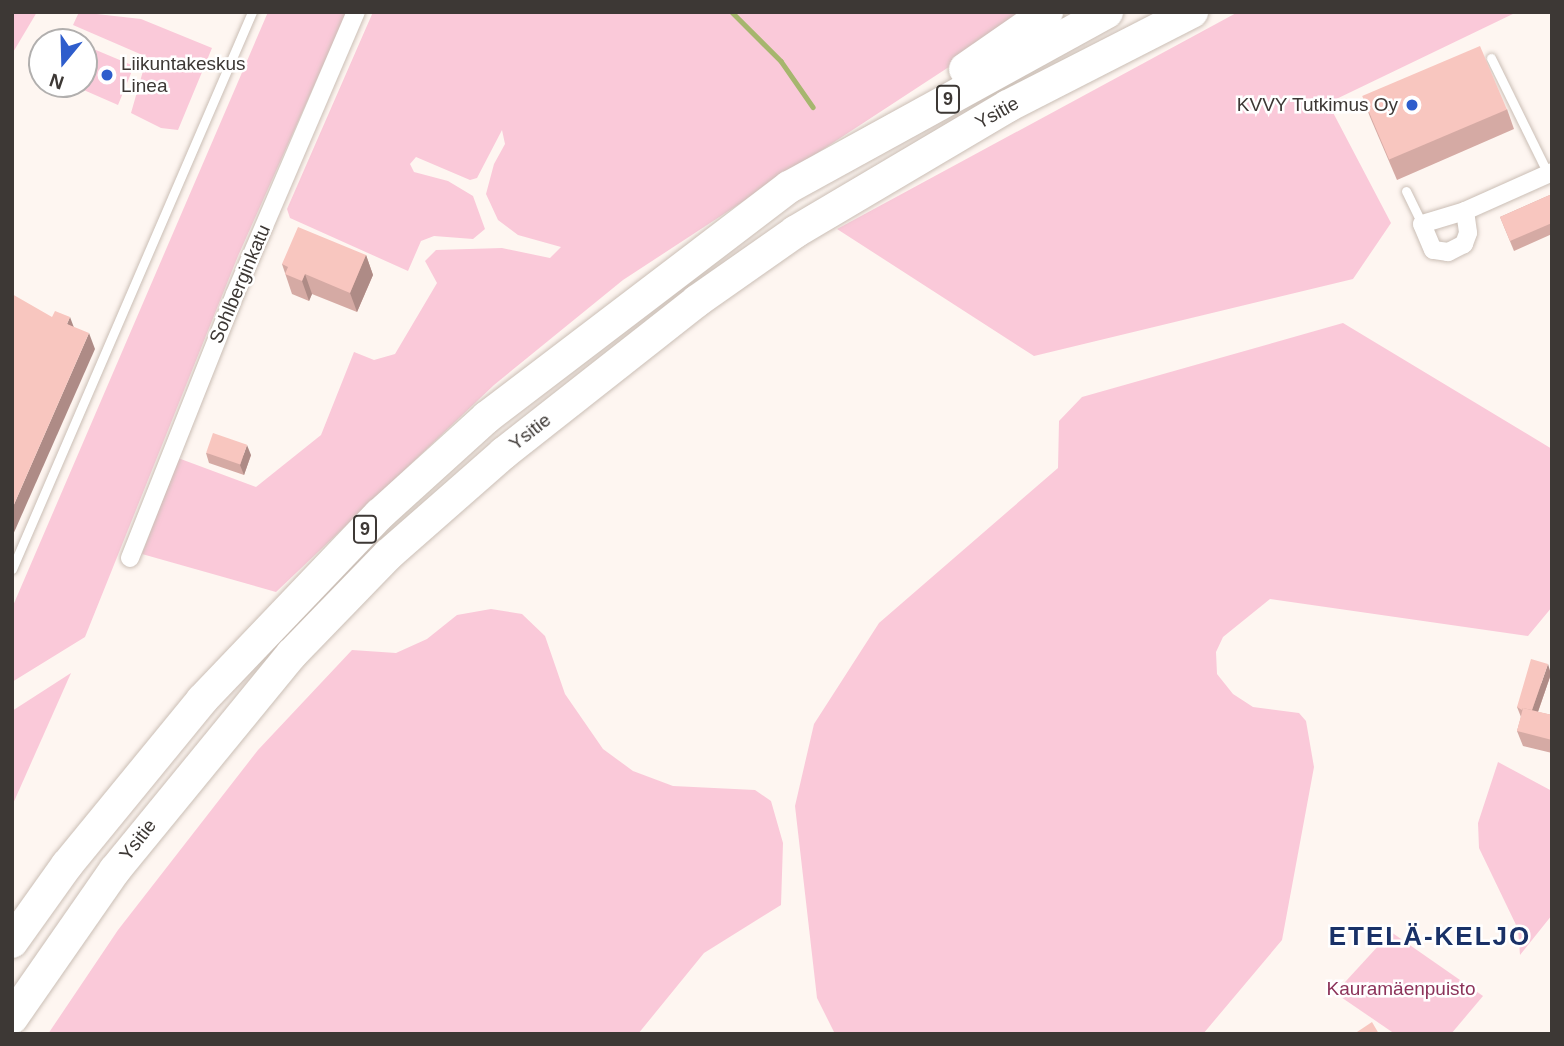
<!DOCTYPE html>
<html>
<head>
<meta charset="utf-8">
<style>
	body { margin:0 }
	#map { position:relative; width:1564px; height:1046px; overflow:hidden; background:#fef6f1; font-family:Arial,sans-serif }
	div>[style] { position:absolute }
	.green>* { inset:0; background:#fac9d9 }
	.stream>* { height:4.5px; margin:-2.25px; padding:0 2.25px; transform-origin:2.25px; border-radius:2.25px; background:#a6b66e }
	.roads { filter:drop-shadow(0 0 2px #cabeb5) drop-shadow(0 0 2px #cabeb5) }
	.lane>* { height:9px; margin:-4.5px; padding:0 4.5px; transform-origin:4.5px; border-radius:4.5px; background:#fff }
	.street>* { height:18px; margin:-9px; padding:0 9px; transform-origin:9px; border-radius:9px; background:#fff }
	.highway>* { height:32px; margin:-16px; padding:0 16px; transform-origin:16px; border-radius:16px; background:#fff }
	.wall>* { inset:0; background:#d5aaa4 }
	.shaded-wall>* { inset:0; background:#ae8b86 }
	.building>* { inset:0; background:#f8c6bf; transform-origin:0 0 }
	.dots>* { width:19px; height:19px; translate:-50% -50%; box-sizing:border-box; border:4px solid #fff; border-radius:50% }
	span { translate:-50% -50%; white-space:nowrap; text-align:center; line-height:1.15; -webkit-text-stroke:5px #fff; paint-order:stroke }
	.shield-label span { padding:2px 5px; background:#fff; border:2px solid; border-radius:5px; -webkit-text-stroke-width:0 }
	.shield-label { font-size:18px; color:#3d3835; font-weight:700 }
	.poi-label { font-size:19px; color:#3d3835 }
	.left { translate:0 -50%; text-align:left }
	.right { translate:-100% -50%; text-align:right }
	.street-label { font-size:19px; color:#3d3835 }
	.park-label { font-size:19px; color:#8c335a }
	.district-label { font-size:26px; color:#193167; font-weight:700; letter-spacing:2px }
	.frame { position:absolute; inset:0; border:14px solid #3d3835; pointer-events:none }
	.north { position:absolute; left:28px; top:28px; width:70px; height:70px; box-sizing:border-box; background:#fff; border:2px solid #b1afae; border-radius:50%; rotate:199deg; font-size:19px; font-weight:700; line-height:28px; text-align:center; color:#3d3835 }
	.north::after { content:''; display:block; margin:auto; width:24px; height:32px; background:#2e5dcc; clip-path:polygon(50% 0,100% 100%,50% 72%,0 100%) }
</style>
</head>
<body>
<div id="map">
	<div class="green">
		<i style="clip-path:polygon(12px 12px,37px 12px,12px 54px)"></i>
		<i style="clip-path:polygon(79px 12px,141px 19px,212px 48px,178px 130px,161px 128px,131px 113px,147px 57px,73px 25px)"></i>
		<i style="clip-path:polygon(268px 12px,347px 12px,238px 256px,85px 637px,12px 682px,12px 608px)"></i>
		<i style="clip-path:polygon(373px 12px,1033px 12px,623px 280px,494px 385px,276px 592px,142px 554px,178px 458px,256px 487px,321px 435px,354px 352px,374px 360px,395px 354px,437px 283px,425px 261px,436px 250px,502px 248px,550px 258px,561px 247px,518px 235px,498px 220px,486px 194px,494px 164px,505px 144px,502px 130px,477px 178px,470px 180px,416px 157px,410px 164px,414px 172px,448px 181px,473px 196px,485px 229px,473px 239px,434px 236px,421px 241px,408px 271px,290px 218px,287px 209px)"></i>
		<i style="clip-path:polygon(1238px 12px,1517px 12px,1328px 103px,1391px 223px,1353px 279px,1034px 356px,837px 229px)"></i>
		<i style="clip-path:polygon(84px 45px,134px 66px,118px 105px,70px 84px,84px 84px)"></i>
		<i style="clip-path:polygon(1343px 323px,1552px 449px,1552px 607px,1528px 636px,1270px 599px,1223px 637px,1216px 652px,1217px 674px,1233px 694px,1253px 707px,1299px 713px,1306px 721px,1314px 767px,1282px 940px,1203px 1034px,835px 1034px,817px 998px,795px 806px,814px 724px,879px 623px,1058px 468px,1059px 421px,1082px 397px)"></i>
		<i style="clip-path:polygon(491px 609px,522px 614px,545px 636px,565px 694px,603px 749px,633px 771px,673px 786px,755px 790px,771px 801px,783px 843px,781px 905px,704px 953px,638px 1034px,48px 1034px,118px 930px,258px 750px,352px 650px,396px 653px,427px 639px,457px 615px)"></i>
		<i style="clip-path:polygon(71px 673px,12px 806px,12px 711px)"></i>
		<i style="clip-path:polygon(1498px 762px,1552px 791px,1552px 915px,1520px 955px,1518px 929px,1479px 848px,1478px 823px)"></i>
		<i style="clip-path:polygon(1391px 932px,1483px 996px,1451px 1034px,1395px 1034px,1335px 993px)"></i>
	</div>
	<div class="stream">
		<i style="left:732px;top:12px;width:69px;rotate:45deg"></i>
		<i style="left:781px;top:61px;width:56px;rotate:55.2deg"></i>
	</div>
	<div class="roads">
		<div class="lane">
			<i style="left:1491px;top:58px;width:129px;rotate:63.8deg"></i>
			<i style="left:1406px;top:191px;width:37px;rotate:64deg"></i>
			<i style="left:12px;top:569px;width:607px;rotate:-66.69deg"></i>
		</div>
		<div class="street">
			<i style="left:1465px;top:211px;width:22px;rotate:82deg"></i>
			<i style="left:1468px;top:233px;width:12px;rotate:110deg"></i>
			<i style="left:1464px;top:244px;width:18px;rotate:153deg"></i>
			<i style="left:1448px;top:252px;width:15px;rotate:-172deg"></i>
			<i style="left:1433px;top:250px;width:28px;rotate:-113deg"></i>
			<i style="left:1422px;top:224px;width:45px;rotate:-16.8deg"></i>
			<i style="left:1465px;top:211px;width:95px;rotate:-24.1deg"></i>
			<i style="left:130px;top:558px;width:284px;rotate:-68.3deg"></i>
			<i style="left:235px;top:294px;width:307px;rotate:-66.8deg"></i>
		</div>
		<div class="highway">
			<i style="left:965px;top:69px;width:100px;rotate:-34.8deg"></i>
			<i style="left:12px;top:942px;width:95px;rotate:-54.5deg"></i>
			<i style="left:67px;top:865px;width:213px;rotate:-50.7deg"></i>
			<i style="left:202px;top:700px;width:257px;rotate:-46.3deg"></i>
			<i style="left:380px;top:514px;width:144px;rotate:-42.2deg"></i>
			<i style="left:487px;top:417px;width:380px;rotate:-37.3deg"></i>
			<i style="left:789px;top:187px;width:363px;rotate:-28.8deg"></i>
			<i style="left:12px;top:1018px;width:180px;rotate:-55.2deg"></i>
			<i style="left:115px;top:870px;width:279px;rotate:-50.7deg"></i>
			<i style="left:292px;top:654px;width:139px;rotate:-45.9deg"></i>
			<i style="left:389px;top:554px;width:153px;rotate:-41.3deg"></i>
			<i style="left:504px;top:453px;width:246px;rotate:-38.2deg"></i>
			<i style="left:697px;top:301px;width:120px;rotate:-35.1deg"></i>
			<i style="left:795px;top:232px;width:247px;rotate:-30.6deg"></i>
			<i style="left:1008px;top:106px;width:207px;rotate:-27.1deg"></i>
		</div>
	</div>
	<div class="wall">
		<i style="clip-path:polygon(1363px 98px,1507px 109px,1514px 129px,1397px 180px,1370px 117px)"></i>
		<i style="clip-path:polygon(1552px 194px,1552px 234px,1514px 251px,1500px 217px)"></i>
		<i style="clip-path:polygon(366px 255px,373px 275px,357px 312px,312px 294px,309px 301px,292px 294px,282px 264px)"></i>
		<i style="clip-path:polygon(206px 453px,251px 455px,244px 475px,209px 463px)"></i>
		<i style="clip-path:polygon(1551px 674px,1538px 712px,1552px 715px,1552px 753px,1523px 746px,1517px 731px,1521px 717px,1517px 707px)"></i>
	</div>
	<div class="shaded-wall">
		<i style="clip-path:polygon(366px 255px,373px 275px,357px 312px,350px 293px)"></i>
		<i style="clip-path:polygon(305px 274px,312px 294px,309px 301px,302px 281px)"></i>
		<i style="clip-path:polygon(70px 317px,76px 333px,67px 324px)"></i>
		<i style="clip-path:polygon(89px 333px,95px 349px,12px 537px,12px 509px)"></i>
		<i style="clip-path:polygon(247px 445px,251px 455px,244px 475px,240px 465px)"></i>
		<i style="clip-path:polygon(1548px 664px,1551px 674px,1534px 723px,1531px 713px)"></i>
	</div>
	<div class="building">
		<i style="left:1480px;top:46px;width:69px;height:128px;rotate:67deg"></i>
		<i style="clip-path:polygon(1552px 194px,1552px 223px,1510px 241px,1500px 217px)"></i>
		<i style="clip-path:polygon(298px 227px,366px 255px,350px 293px,305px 274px,302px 281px,285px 274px,288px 267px,282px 264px)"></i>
		<i style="clip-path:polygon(12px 294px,52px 317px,55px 311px,70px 317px,67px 324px,89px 333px,12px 509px)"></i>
		<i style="left:213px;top:433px;width:36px;height:21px;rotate:19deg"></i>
		<i style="clip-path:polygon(1531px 659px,1548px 664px,1532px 710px,1523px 708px,1522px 710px,1517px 707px)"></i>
		<i style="clip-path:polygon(1523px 708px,1552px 715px,1552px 740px,1517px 731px)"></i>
		<i style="clip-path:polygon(1372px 1022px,1379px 1034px,1354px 1034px)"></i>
	</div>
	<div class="dots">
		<i style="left:107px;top:75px;background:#2e5dcc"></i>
		<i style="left:1412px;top:105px;background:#2e5dcc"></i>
	</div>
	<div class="shield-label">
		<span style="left:948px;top:99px">9</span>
		<span style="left:365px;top:529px">9</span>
	</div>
	<div class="poi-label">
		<span class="left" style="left:121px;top:75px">Liikuntakeskus<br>Linea</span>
		<span class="right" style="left:1398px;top:105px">KVVY Tutkimus Oy</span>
	</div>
	<div class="street-label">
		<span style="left:997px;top:113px;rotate:-29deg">Ysitie</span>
		<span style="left:240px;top:284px;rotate:-67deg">Sohlberginkatu</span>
		<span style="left:530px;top:432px;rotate:-38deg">Ysitie</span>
		<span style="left:138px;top:840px;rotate:-52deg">Ysitie</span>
	</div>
	<div class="park-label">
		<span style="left:1401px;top:989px">Kauramäenpuisto</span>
	</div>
	<div class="district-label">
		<span style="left:1430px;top:937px">ETELÄ-KELJO</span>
	</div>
	<div class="frame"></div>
	<div class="north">N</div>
</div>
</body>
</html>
